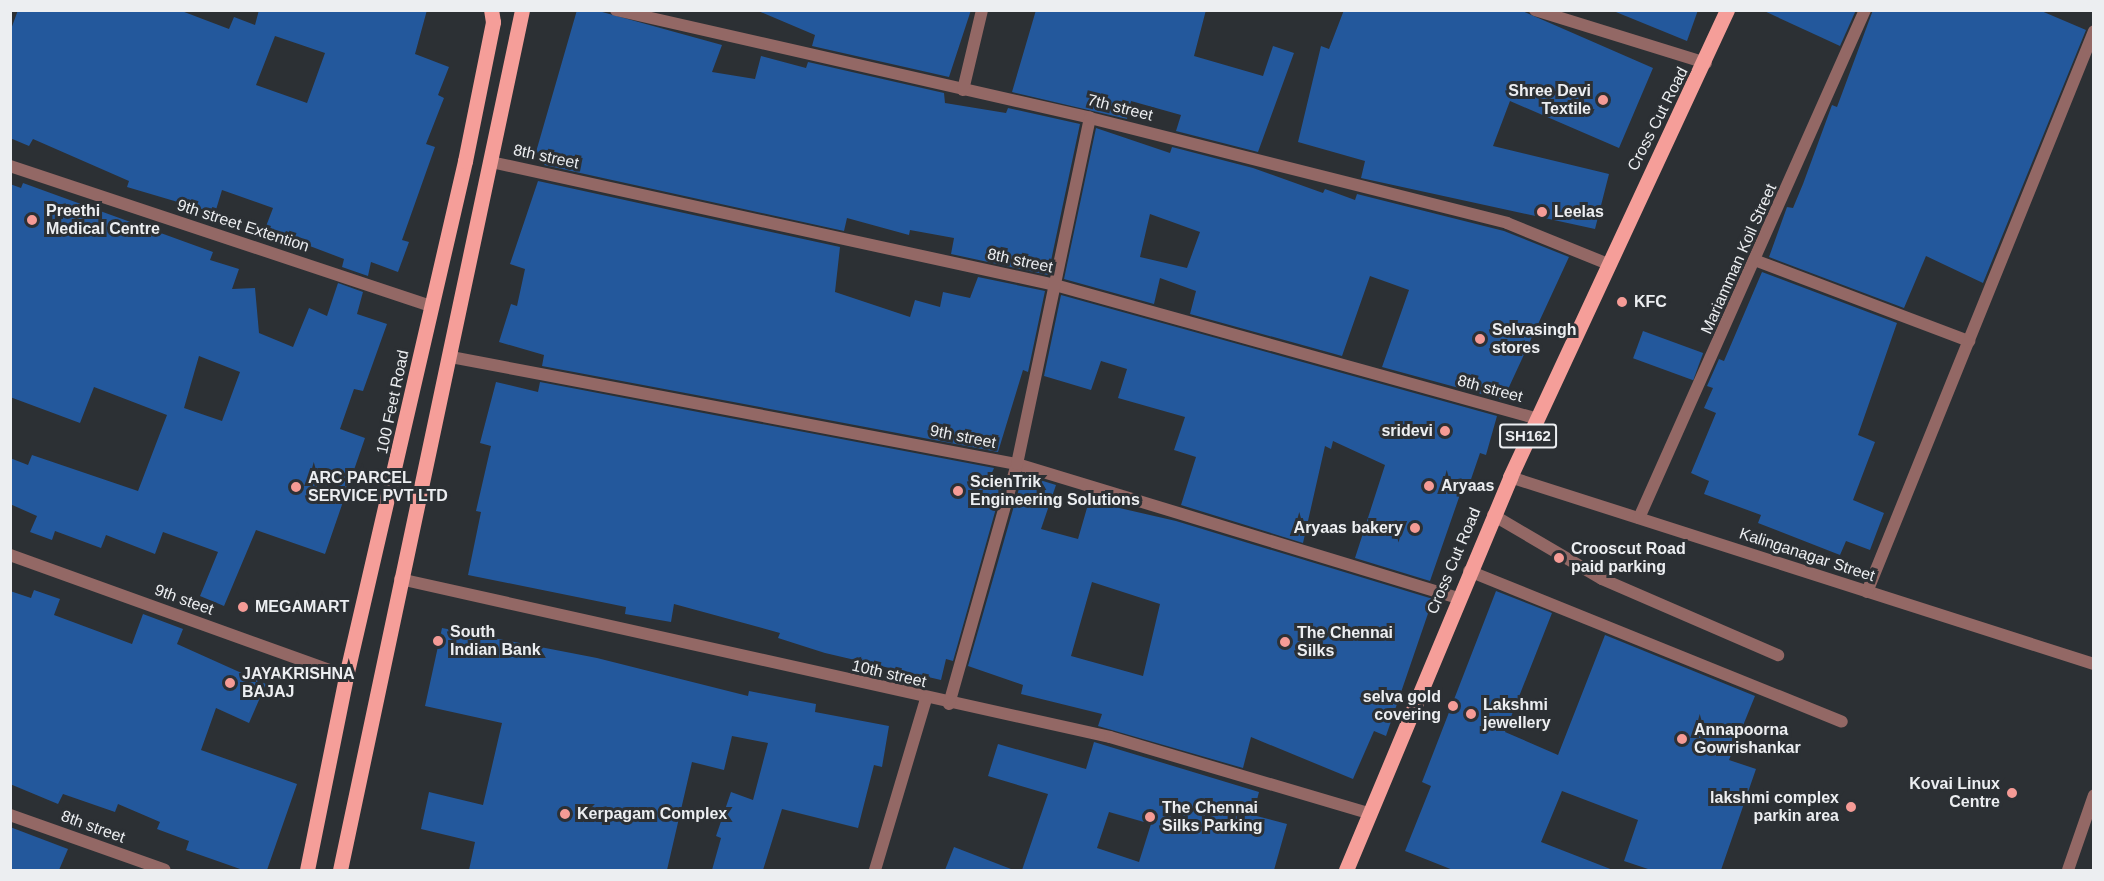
<!DOCTYPE html>
<html>
<head>
<meta charset="utf-8">
<style>
	body { margin:0 }
	#map { position:relative; width:2104px; height:881px; overflow:hidden; background:#2c3034; font-family:Arial,sans-serif }
	div>[style] { position:absolute }
	.building>* { inset:0; background:#23589c; transform-origin:0 0 }
	.minor>* { height:12px; margin:-6px; padding:0 6px; transform-origin:6px; border-radius:6px; background:#936865 }
	.primary>* { height:15px; margin:-7.5px; padding:0 7.5px; transform-origin:7.5px; border-radius:7.5px; background:#f59e99 }
	.dots>* { width:16px; height:16px; translate:-50% -50%; box-sizing:border-box; border:3px solid #2c3034; border-radius:50% }
	span { translate:-50% -50%; white-space:nowrap; text-align:center; line-height:1.15; -webkit-text-stroke:6px #2c3034; paint-order:stroke }
	.shield-label span { padding:2px 4px; background:#2c3034; border:2px solid; border-radius:4px; -webkit-text-stroke-width:0 }
	.shield-label { font-size:15px; color:#eceef1; font-weight:700 }
	.poi-label { font-size:16px; color:#eceef1; font-weight:700 }
	.right { translate:-100% -50%; text-align:right }
	.left { translate:0 -50%; text-align:left }
	.street-label { font-size:16px; color:#eceef1 }
	.frame { position:absolute; inset:0; border:12px solid #eceef1; pointer-events:none }
</style>
</head>
<body>
<div id="map">
	<div class="building">
		<i style="clip-path:polygon(evenodd,18px 10px,179px 10px,229px 29px,234px 17px,255px 25px,259px 10px,427px 10px,415px 54px,449px 67px,438px 95px,444px 98px,426px 144px,435px 147px,402px 240px,409px 242px,398px 272px,371px 262px,368px 276px,342px 267px,344px 259px,265px 229px,273px 208px,222px 190px,215px 213px,127px 187px,129px 181px,33px 139px,29px 146px,10px 138px,10px 32px,18px 10px,275px 36px,325px 53px,307px 103px,256px 85px,275px 36px)"></i>
		<i style="clip-path:polygon(577px 10px,595px 10px,722px 45px,712px 72px,755px 79px,761px 56px,806px 68px,808px 62px,944px 93px,945px 103px,1006px 113px,1008px 108px,1080px 124px,1048px 275px,951px 254px,954px 238px,910px 230px,909px 235px,847px 218px,844px 231px,544px 165px,547px 156px,536px 152px)"></i>
		<i style="clip-path:polygon(756px 10px,971px 10px,949px 77px,812px 46px,815px 35px)"></i>
		<i style="clip-path:polygon(1036px 10px,1206px 10px,1194px 56px,1263px 76px,1273px 46px,1294px 53px,1258px 152px,1176px 131px,1181px 115px,1131px 101px,1127px 119px,1012px 92px)"></i>
		<i style="clip-path:polygon(1344px 10px,1520px 10px,1653px 68px,1619px 148px,1510px 101px,1493px 146px,1609px 174px,1595px 229px,1361px 178px,1365px 161px,1298px 142px,1321px 46px,1329px 49px)"></i>
		<i style="clip-path:polygon(1611px 10px,1698px 10px,1687px 41px)"></i>
		<i style="clip-path:polygon(1762px 10px,1856px 10px,1840px 46px)"></i>
		<i style="clip-path:polygon(1873px 10px,2039px 10px,2086px 30px,1983px 283px,1926px 256px,1904px 308px,1769px 257px,1787px 207px,1793px 208px,1803px 184px,1832px 105px,1837px 107px)"></i>
		<i style="clip-path:polygon(evenodd,1096px 128px,1170px 153px,1172px 147px,1253px 168px,1323px 193px,1325px 189px,1355px 200px,1357px 194px,1504px 231px,1569px 257px,1503px 400px,1382px 367px,1409px 290px,1370px 276px,1342px 356px,1190px 314px,1196px 291px,1160px 278px,1154px 304px,1064px 279px,1096px 128px,1150px 214px,1200px 232px,1187px 268px,1140px 257px,1150px 214px)"></i>
		<i style="clip-path:polygon(538px 181px,840px 247px,835px 292px,910px 317px,915px 300px,940px 307px,943px 292px,970px 298px,978px 277px,1045px 291px,1028px 372px,1023px 370px,998px 452px,542px 366px,544px 355px,499px 342px,511px 304px,517px 306px,525px 269px,510px 264px)"></i>
		<i style="clip-path:polygon(evenodd,23px 183px,213px 252px,210px 260px,239px 269px,232px 289px,255px 288px,259px 333px,293px 347px,309px 308px,327px 316px,338px 283px,363px 292px,357px 314px,387px 324px,363px 391px,354px 389px,340px 429px,365px 438px,325px 554px,256px 530px,224px 606px,200px 596px,218px 552px,163px 532px,155px 554px,106px 535px,101px 548px,55px 531px,52px 540px,30px 532px,37px 516px,10px 504px,10px 458px,28px 465px,32px 455px,138px 491px,167px 415px,94px 387px,80px 423px,10px 397px,10px 184px,21px 188px,23px 183px,199px 356px,240px 372px,222px 421px,184px 408px,199px 356px)"></i>
		<i style="clip-path:polygon(1762px 272px,1897px 323px,1858px 435px,1875px 442px,1853px 500px,1884px 513px,1870px 550px,1846px 541px,1840px 555px,1758px 523px,1761px 515px,1704px 494px,1709px 481px,1691px 473px,1716px 413px,1704px 408px,1713px 388px,1707px 386px,1719px 359px,1724px 361px)"></i>
		<i style="clip-path:polygon(1061px 295px,1497px 416px,1486px 455px,1480px 453px,1468px 488px,1463px 486px,1430px 581px,1355px 558px,1385px 465px,1333px 441px,1331px 449px,1325px 446px,1303px 543px,1181px 505px,1196px 457px,1174px 450px,1185px 417px,1118px 398px,1127px 369px,1101px 361px,1091px 390px,1044px 376px)"></i>
		<i style="left:1643px;top:331px;width:64px;height:29px;rotate:20deg"></i>
		<i style="clip-path:polygon(496px 382px,538px 392px,540px 382px,994px 468px,991px 475px,1004px 480px,953px 661px,946px 659px,941px 680px,825px 653px,778px 638px,780px 633px,674px 604px,671px 622px,625px 614px,626px 607px,468px 575px,481px 512px,476px 511px,491px 446px,480px 443px)"></i>
		<i style="clip-path:polygon(evenodd,1030px 477px,1056px 485px,1041px 529px,1078px 539px,1089px 501px,1176px 521px,1433px 599px,1386px 736px,1374px 731px,1353px 779px,1251px 737px,1243px 768px,1098px 726px,1102px 714px,1021px 694px,1023px 685px,968px 666px,1020px 485px,1026px 487px,1030px 477px,1092px 582px,1160px 604px,1143px 676px,1071px 656px,1092px 582px)"></i>
		<i style="clip-path:polygon(34px 590px,60px 599px,54px 615px,132px 644px,143px 614px,183px 629px,177px 644px,266px 684px,249px 723px,216px 708px,201px 750px,297px 784px,267px 870px,243px 870px,186px 850px,189px 841px,157px 829px,160px 822px,118px 804px,115px 812px,63px 794px,58px 804px,10px 784px,10px 591px,31px 598px)"></i>
		<i style="clip-path:polygon(1496px 591px,1552px 613px,1505px 732px,1558px 755px,1605px 635px,1755px 696px,1729px 760px,1756px 769px,1721px 870px,1651px 870px,1624px 861px,1638px 820px,1562px 791px,1541px 842px,1613px 870px,1453px 870px,1405px 851px,1431px 786px,1422px 782px)"></i>
		<i style="clip-path:polygon(442px 628px,597px 658px,748px 696px,749px 691px,816px 704px,815px 712px,889px 726px,882px 767px,874px 765px,858px 828px,782px 809px,763px 870px,712px 870px,721px 838px,716px 836px,731px 792px,753px 800px,768px 743px,732px 736px,724px 770px,692px 762px,667px 870px,469px 870px,475px 842px,421px 829px,429px 792px,483px 805px,502px 723px,425px 706px)"></i>
		<i style="clip-path:polygon(evenodd,1094px 742px,1259px 792px,1253px 815px,1287px 824px,1274px 870px,1022px 870px,1048px 794px,988px 776px,998px 744px,1086px 769px,1094px 742px,1109px 812px,1151px 824px,1139px 862px,1097px 848px,1109px 812px)"></i>
		<i style="clip-path:polygon(10px 827px,68px 849px,59px 870px,10px 870px)"></i>
		<i style="clip-path:polygon(954px 847px,1011px 869px,1011px 870px,945px 870px)"></i>
	</div>
	<div class="minor">
		<i style="left:616px;top:10px;width:486px;rotate:12.8deg"></i>
		<i style="left:1090px;top:118px;width:430px;rotate:14.1deg"></i>
		<i style="left:1507px;top:223px;width:109px;rotate:22.1deg"></i>
		<i style="left:1535px;top:10px;width:179px;rotate:17.2deg"></i>
		<i style="left:963px;top:90px;width:82px;rotate:-76.6deg"></i>
		<i style="left:491px;top:162px;width:577px;rotate:12.3deg"></i>
		<i style="left:1055px;top:285px;width:499px;rotate:15.5deg"></i>
		<i style="left:10px;top:166px;width:445px;rotate:18.4deg"></i>
		<i style="left:1757px;top:261px;width:227px;rotate:20.7deg"></i>
		<i style="left:451px;top:357px;width:576px;rotate:10.71deg"></i>
		<i style="left:1017px;top:464px;width:460px;rotate:16.9deg"></i>
		<i style="left:1510px;top:477px;width:613px;rotate:17.76deg"></i>
		<i style="left:1493px;top:515px;width:126px;rotate:30.4deg"></i>
		<i style="left:1602px;top:579px;width:192px;rotate:23.4deg"></i>
		<i style="left:1639px;top:518px;width:556px;rotate:-66.02deg"></i>
		<i style="left:10px;top:555px;width:357px;rotate:19.8deg"></i>
		<i style="left:1469px;top:571px;width:402px;rotate:22deg"></i>
		<i style="left:400px;top:579px;width:727px;rotate:12.55deg"></i>
		<i style="left:1110px;top:737px;width:269px;rotate:16.4deg"></i>
		<i style="left:1867px;top:592px;width:605px;rotate:-67.97deg"></i>
		<i style="left:949px;top:704px;width:249px;rotate:-74.2deg"></i>
		<i style="left:1017px;top:464px;width:354px;rotate:-78.1deg"></i>
		<i style="left:10px;top:815px;width:164px;rotate:19.5deg"></i>
		<i style="left:875px;top:870px;width:178px;rotate:-73.4deg"></i>
		<i style="left:2068px;top:870px;width:79px;rotate:-70.9deg"></i>
	</div>
	<div class="primary">
		<i style="left:307px;top:870px;width:198px;rotate:-78.6deg"></i>
		<i style="left:346px;top:676px;width:529px;rotate:-76.99deg"></i>
		<i style="left:465px;top:161px;width:142px;rotate:-78.6deg"></i>
		<i style="left:493px;top:22px;width:12px;rotate:-99deg"></i>
		<i style="left:340px;top:870px;width:879px;rotate:-78.05deg"></i>
		<i style="left:1346px;top:870px;width:426px;rotate:-67.3deg"></i>
		<i style="left:1510px;top:477px;width:515px;rotate:-65.08deg"></i>
	</div>
	<div class="dots">
		<i style="left:1603px;top:100px;background:#f59b96"></i>
		<i style="left:1542px;top:212px;background:#f59b96"></i>
		<i style="left:32px;top:220px;background:#f59b96"></i>
		<i style="left:1622px;top:302px;background:#f59b96"></i>
		<i style="left:1480px;top:339px;background:#f59b96"></i>
		<i style="left:1445px;top:431px;background:#f59b96"></i>
		<i style="left:1429px;top:486px;background:#f59b96"></i>
		<i style="left:296px;top:487px;background:#f59b96"></i>
		<i style="left:958px;top:491px;background:#f59b96"></i>
		<i style="left:1415px;top:528px;background:#f59b96"></i>
		<i style="left:1559px;top:558px;background:#f59b96"></i>
		<i style="left:243px;top:607px;background:#f59b96"></i>
		<i style="left:438px;top:641px;background:#f59b96"></i>
		<i style="left:1285px;top:642px;background:#f59b96"></i>
		<i style="left:230px;top:683px;background:#f59b96"></i>
		<i style="left:1453px;top:706px;background:#f59b96"></i>
		<i style="left:1471px;top:714px;background:#f59b96"></i>
		<i style="left:1682px;top:739px;background:#f59b96"></i>
		<i style="left:2012px;top:793px;background:#f59b96"></i>
		<i style="left:1851px;top:807px;background:#f59b96"></i>
		<i style="left:565px;top:814px;background:#f59b96"></i>
		<i style="left:1150px;top:817px;background:#f59b96"></i>
	</div>
	<div class="shield-label">
		<span style="left:1528px;top:436px">SH162</span>
	</div>
	<div class="poi-label">
		<span class="right" style="left:1591px;top:100px">Shree Devi<br>Textile</span>
		<span class="left" style="left:46px;top:220px">Preethi<br>Medical Centre</span>
		<span class="left" style="left:1554px;top:212px">Leelas</span>
		<span class="left" style="left:1634px;top:302px">KFC</span>
		<span class="left" style="left:1492px;top:339px">Selvasingh<br>stores</span>
		<span class="right" style="left:1433px;top:431px">sridevi</span>
		<span class="left" style="left:308px;top:487px">ARC PARCEL<br>SERVICE PVT LTD</span>
		<span class="left" style="left:970px;top:491px">ScienTrik<br>Engineering Solutions</span>
		<span class="left" style="left:1441px;top:486px">Aryaas</span>
		<span class="right" style="left:1403px;top:528px">Aryaas bakery</span>
		<span class="left" style="left:1571px;top:558px">Crooscut Road<br>paid parking</span>
		<span class="left" style="left:255px;top:607px">MEGAMART</span>
		<span class="left" style="left:450px;top:641px">South<br>Indian Bank</span>
		<span class="left" style="left:1297px;top:642px">The Chennai<br>Silks</span>
		<span class="left" style="left:242px;top:683px">JAYAKRISHNA<br>BAJAJ</span>
		<span class="right" style="left:1441px;top:706px">selva gold<br>covering</span>
		<span class="left" style="left:1483px;top:714px">Lakshmi<br>jewellery</span>
		<span class="left" style="left:1694px;top:739px">Annapoorna<br>Gowrishankar</span>
		<span class="right" style="left:2000px;top:793px">Kovai Linux<br>Centre</span>
		<span class="right" style="left:1839px;top:807px">lakshmi complex<br>parkin area</span>
		<span class="left" style="left:1162px;top:817px">The Chennai<br>Silks Parking</span>
		<span class="left" style="left:577px;top:814px">Kerpagam Complex</span>
	</div>
	<div class="street-label">
		<span style="left:1120px;top:108px;rotate:14deg">7th street</span>
		<span style="left:1658px;top:119px;rotate:-63deg">Cross Cut Road</span>
		<span style="left:546px;top:157px;rotate:12deg">8th street</span>
		<span style="left:243px;top:226px;rotate:18deg">9th street Extention</span>
		<span style="left:1739px;top:259px;rotate:-66deg">Mariamman Koil Street</span>
		<span style="left:1020px;top:261px;rotate:12deg">8th street</span>
		<span style="left:1490px;top:389px;rotate:15deg">8th street</span>
		<span style="left:393px;top:402px;rotate:-78deg">100 Feet Road</span>
		<span style="left:963px;top:437px;rotate:11deg">9th street</span>
		<span style="left:1807px;top:555px;rotate:18deg">Kalinganagar Street</span>
		<span style="left:1454px;top:561px;rotate:-67deg">Cross Cut Road</span>
		<span style="left:184px;top:600px;rotate:20deg">9th steet</span>
		<span style="left:889px;top:674px;rotate:13deg">10th street</span>
		<span style="left:93px;top:827px;rotate:20deg">8th street</span>
	</div>
	<div class="frame"></div>
</div>
</body>
</html>
